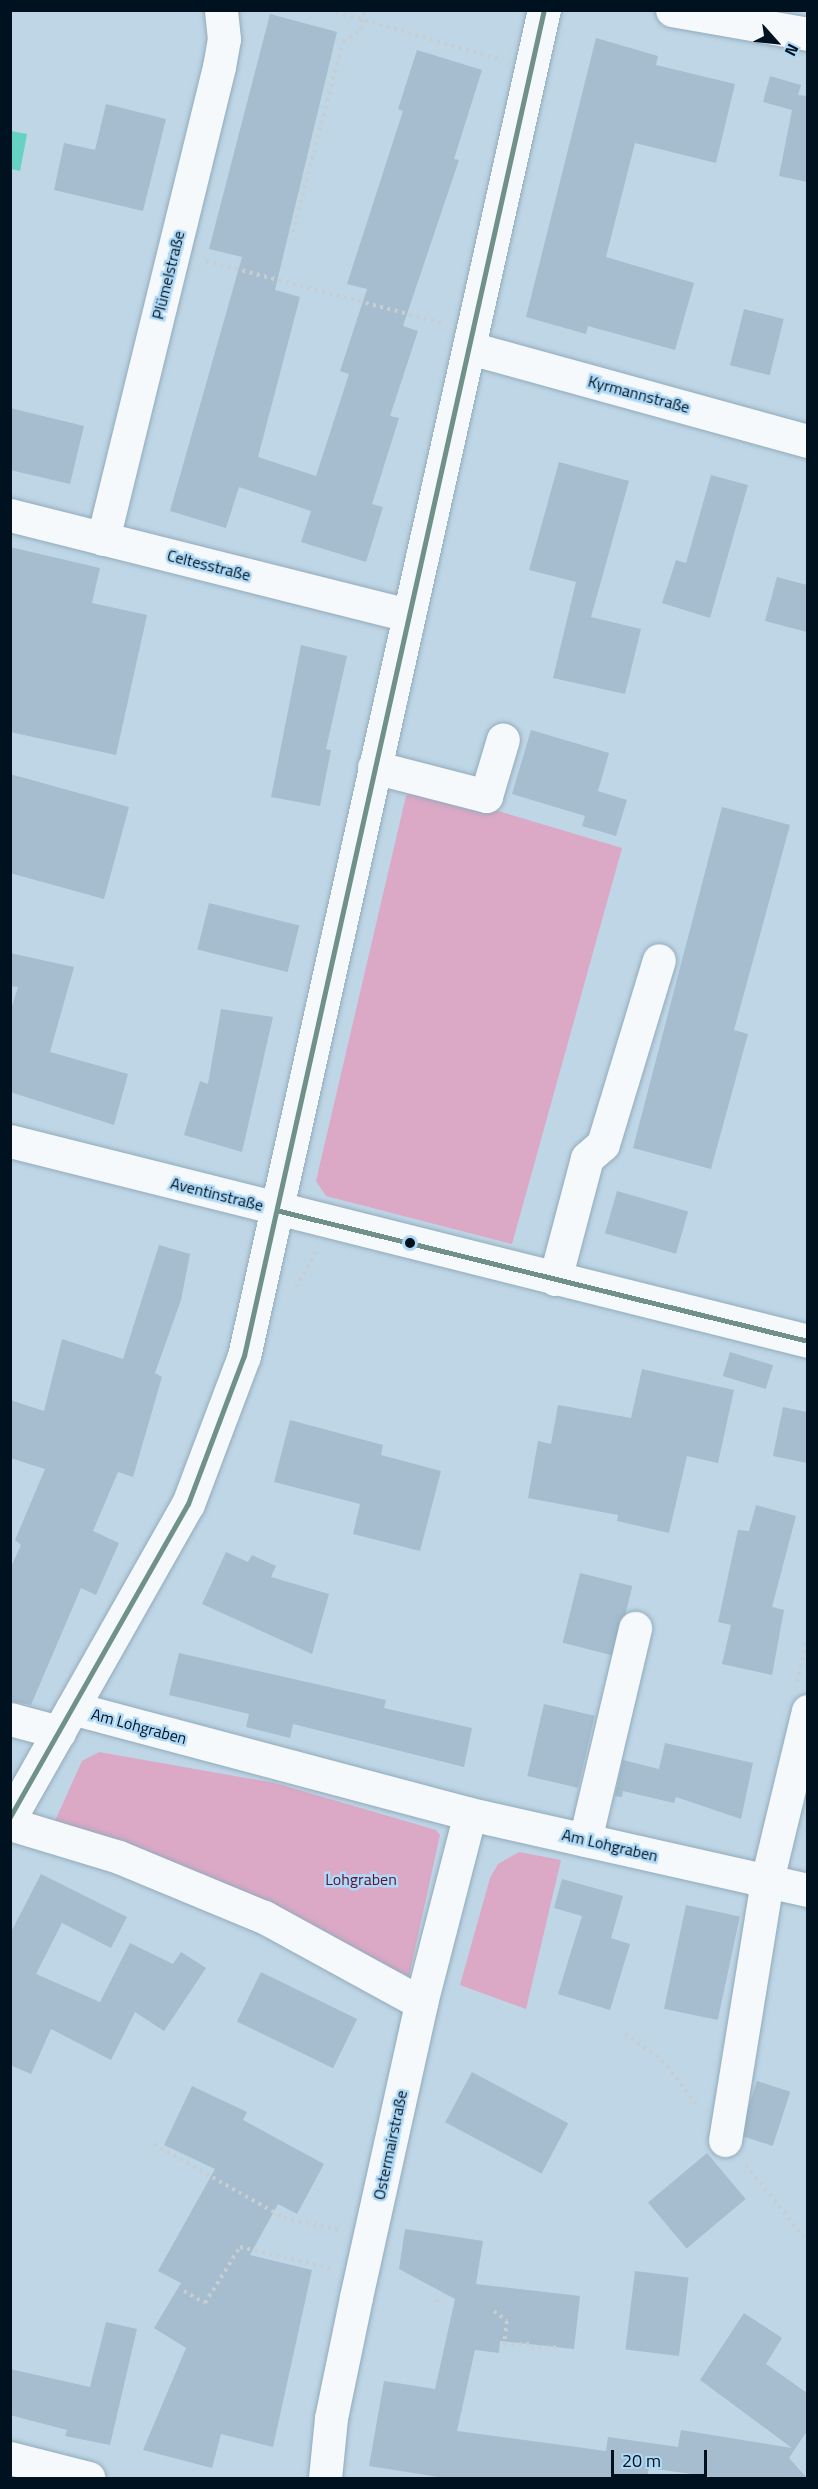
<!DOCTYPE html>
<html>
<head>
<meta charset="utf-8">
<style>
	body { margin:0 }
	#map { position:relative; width:818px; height:2489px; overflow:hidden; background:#bfd6e6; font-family:"Titillium Web",sans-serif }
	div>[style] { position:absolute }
	.green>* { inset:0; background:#dba8c6 }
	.water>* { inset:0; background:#65d2c4 }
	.building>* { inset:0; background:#a5bdce; transform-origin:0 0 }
	.path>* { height:4px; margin-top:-2px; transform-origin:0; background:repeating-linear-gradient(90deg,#c7ced2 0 3px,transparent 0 7.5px) }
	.roads { filter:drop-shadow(0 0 2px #92abbb) drop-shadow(0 0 2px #92abbb) }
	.minor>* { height:33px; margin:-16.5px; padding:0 16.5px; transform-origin:16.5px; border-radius:16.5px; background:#f5f9fb }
	.bus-1>* { height:4.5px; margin:-2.25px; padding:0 2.25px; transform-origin:2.25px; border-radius:2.25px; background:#709188 }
	.dots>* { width:16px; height:16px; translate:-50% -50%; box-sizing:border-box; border:3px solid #afd9f6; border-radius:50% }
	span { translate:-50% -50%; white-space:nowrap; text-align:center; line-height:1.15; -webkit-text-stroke:5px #afd9f6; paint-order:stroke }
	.street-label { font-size:16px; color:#00121f }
	.park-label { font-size:16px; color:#5e1134 }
	.frame { position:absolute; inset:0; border:12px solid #00121f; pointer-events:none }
	.north { position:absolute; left:746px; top:12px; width:60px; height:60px; -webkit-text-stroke:4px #afd9f6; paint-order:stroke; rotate:117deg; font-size:16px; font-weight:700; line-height:24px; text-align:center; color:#00121f }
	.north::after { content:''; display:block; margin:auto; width:21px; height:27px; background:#00121f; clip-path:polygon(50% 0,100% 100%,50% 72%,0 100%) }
	.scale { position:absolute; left:611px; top:2450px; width:96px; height:27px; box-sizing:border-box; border:3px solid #00121f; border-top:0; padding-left:8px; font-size:18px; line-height:21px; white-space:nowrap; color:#00121f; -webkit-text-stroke:4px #afd9f6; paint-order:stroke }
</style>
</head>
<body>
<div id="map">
	<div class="green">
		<i style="clip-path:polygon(421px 788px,622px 848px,512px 1244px,326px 1196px,316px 1181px,406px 796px)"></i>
		<i style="clip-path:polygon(99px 1752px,275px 1783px,436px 1830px,440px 1835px,409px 1976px,54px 1823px,82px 1761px)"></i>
		<i style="clip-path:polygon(519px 1852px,561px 1860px,526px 2009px,460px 1985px,490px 1878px,498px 1864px)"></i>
	</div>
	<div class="water">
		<i style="clip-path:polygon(11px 131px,27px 134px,20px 171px,11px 169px)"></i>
	</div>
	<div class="building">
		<i style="clip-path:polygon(270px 14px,337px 32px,275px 290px,300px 297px,258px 457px,316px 476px,349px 374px,340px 371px,367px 289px,347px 284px,403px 111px,398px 109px,417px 50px,482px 70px,454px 159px,459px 160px,403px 326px,418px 331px,390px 416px,399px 418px,372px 504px,383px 507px,366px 562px,301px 542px,311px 511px,239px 487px,226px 528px,170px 511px,242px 257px,209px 249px)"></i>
		<i style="clip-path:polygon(596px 38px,658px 56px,656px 65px,735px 84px,716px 163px,635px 143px,606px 257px,694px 283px,675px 350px,588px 326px,586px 334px,526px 317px)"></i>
		<i style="clip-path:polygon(770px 76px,801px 85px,798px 95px,807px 96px,807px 182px,779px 176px,792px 110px,763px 102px)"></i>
		<i style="clip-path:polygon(106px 104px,166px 119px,143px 211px,54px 190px,64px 143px,95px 150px)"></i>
		<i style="left:744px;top:309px;width:41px;height:58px;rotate:14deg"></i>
		<i style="clip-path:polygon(10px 408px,84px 426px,70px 484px,10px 470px)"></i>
		<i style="clip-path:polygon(559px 462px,629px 481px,591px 617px,641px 629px,625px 694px,553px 678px,576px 582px,529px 570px)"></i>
		<i style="clip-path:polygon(711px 475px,748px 485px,710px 618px,662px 603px,676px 560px,686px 563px)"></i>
		<i style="clip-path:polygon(10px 547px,100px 568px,92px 603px,147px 615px,116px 755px,10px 732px)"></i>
		<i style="clip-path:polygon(777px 577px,807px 585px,807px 632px,765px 621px)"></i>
		<i style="clip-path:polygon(301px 645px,347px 656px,326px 749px,331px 750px,320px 806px,271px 797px)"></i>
		<i style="clip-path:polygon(531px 730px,609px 753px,598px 791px,627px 800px,616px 836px,582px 826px,585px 816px,512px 794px)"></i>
		<i style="clip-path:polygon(10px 774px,129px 807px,104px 899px,10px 873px)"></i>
		<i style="clip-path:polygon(722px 807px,790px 825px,734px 1030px,748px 1034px,711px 1169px,633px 1148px)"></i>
		<i style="left:209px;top:903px;width:93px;height:48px;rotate:14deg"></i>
		<i style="clip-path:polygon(10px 953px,74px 967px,50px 1052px,128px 1074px,114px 1125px,10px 1092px,10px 1012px,18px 987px,10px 986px)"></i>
		<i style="clip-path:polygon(221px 1009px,273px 1017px,242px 1152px,184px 1135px,200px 1081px,208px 1084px)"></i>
		<i style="left:617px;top:1191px;width:74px;height:44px;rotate:16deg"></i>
		<i style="clip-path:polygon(159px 1245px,190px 1254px,181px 1300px,155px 1373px,162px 1377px,133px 1477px,118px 1472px,93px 1531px,119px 1543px,96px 1595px,81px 1588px,31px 1705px,10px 1701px,10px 1569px,21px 1545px,15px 1540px,45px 1469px,10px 1458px,10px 1400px,44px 1411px,62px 1339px,123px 1359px)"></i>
		<i style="left:730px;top:1352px;width:45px;height:25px;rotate:17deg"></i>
		<i style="clip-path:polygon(642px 1369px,734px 1390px,718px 1463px,687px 1456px,669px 1533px,617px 1521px,618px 1515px,528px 1498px,538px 1441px,551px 1444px,558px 1405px,631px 1418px)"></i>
		<i style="clip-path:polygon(783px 1407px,807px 1412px,807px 1463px,773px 1456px)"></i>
		<i style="clip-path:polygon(290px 1420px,383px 1445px,381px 1455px,441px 1471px,420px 1551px,353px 1534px,360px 1504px,274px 1482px)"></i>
		<i style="clip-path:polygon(756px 1505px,796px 1516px,772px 1607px,784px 1610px,772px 1675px,722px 1664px,731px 1625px,718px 1622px,738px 1530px,749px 1531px)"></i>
		<i style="clip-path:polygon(226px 1552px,248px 1562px,252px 1555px,276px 1566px,271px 1577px,329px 1594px,312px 1654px,202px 1604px)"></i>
		<i style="left:580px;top:1573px;width:54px;height:72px;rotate:14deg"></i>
		<i style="clip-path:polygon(179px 1653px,386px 1700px,384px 1708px,472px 1728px,464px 1767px,293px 1724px,290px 1738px,246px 1727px,249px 1714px,169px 1695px)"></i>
		<i style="left:544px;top:1704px;width:52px;height:74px;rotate:13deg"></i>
		<i style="clip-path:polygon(665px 1743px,753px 1763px,741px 1819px,676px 1797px,674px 1803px,623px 1791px,622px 1797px,615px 1796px,623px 1760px,659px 1769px)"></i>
		<i style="clip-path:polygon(41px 1874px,127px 1917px,111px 1948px,62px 1923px,36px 1974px,100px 2002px,130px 1943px,173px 1964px,181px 1952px,206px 1968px,164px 2031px,135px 2012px,111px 2060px,51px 2029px,31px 2074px,10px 2065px,10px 1934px)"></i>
		<i style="clip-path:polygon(562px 1879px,623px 1896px,611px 1938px,630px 1944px,610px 2010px,558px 1994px,582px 1916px,554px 1908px)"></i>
		<i style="left:686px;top:1905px;width:55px;height:106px;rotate:12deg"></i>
		<i style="left:261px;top:1972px;width:107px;height:55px;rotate:26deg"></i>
		<i style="left:472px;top:2072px;width:109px;height:57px;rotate:28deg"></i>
		<i style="left:757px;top:2081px;width:35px;height:57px;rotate:18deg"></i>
		<i style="clip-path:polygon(192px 2086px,247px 2112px,243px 2120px,324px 2164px,297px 2214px,278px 2204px,250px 2255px,312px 2270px,273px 2447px,221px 2434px,212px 2468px,143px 2450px,186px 2348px,154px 2328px,181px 2283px,158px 2271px,215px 2169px,164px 2145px)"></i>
		<i style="left:707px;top:2153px;width:60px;height:77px;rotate:50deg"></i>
		<i style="clip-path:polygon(405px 2229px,483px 2241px,476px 2284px,580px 2296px,574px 2349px,500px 2341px,499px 2353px,475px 2350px,457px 2431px,606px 2451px,608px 2437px,678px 2447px,681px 2430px,792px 2448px,700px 2380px,744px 2313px,782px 2338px,766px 2364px,807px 2393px,807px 2431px,789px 2458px,807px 2478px,719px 2478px,649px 2468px,647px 2478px,445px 2478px,369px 2466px,384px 2381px,435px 2389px,455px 2299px,399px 2269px)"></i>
		<i style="left:635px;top:2271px;width:54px;height:79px;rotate:7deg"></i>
		<i style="clip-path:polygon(106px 2322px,137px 2329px,110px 2445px,65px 2436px,67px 2430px,10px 2415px,10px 2369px,90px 2387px)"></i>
	</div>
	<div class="path">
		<i style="left:329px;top:10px;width:177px;rotate:16.1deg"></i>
		<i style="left:293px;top:232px;width:196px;rotate:-75.3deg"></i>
		<i style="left:343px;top:42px;width:22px;rotate:-34deg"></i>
		<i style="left:361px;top:30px;width:20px;rotate:-81deg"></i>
		<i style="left:206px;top:261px;width:244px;rotate:14.7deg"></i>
		<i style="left:296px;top:1287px;width:40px;rotate:-60.3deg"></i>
		<i style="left:797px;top:1682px;width:47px;rotate:-76.6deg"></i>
		<i style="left:625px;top:2034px;width:45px;rotate:35.1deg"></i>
		<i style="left:662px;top:2060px;width:58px;rotate:52deg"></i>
		<i style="left:154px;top:2144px;width:150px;rotate:29.6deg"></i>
		<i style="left:284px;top:2218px;width:56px;rotate:12.3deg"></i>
		<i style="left:746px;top:2165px;width:99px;rotate:51.2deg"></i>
		<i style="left:184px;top:2291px;width:24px;rotate:30deg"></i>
		<i style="left:205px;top:2303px;width:66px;rotate:-58deg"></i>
		<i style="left:240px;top:2247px;width:93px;rotate:13deg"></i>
		<i style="left:437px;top:2302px;width:5px;rotate:-79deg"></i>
		<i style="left:494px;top:2311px;width:16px;rotate:38deg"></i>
		<i style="left:507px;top:2321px;width:24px;rotate:97deg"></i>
		<i style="left:504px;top:2345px;width:27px;rotate:-2deg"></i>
		<i style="left:531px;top:2348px;width:28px;rotate:-2deg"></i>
	</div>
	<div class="roads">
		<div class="minor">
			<i style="left:672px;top:10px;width:138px;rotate:10deg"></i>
			<i style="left:470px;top:348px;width:351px;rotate:15.4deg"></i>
			<i style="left:10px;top:515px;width:409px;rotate:14.1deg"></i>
			<i style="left:103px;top:539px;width:486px;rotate:-76.2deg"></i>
			<i style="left:219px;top:67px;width:28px;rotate:-80deg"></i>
			<i style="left:224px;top:39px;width:29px;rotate:-96deg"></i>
			<i style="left:374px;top:767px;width:116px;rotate:14.5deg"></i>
			<i style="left:486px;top:796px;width:59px;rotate:-73.4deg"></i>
			<i style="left:10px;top:1141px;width:823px;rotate:14.07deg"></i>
			<i style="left:555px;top:1279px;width:125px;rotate:-75.2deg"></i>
			<i style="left:587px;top:1158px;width:21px;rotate:-41deg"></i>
			<i style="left:603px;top:1144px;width:192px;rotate:-73.1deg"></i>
			<i style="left:72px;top:1708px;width:412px;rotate:14.9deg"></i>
			<i style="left:470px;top:1814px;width:346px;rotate:12.7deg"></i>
			<i style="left:10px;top:1719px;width:51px;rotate:14.9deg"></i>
			<i style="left:10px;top:1818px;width:361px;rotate:-60.5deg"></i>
			<i style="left:188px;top:1504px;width:158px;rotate:-69.3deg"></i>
			<i style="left:244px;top:1356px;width:1379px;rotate:-77.44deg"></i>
			<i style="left:10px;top:1824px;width:114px;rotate:16.8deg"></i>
			<i style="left:119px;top:1857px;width:157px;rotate:22.5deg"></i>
			<i style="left:264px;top:1917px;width:179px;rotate:28.7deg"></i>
			<i style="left:585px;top:1840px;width:218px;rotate:-76.7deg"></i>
			<i style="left:725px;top:2140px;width:263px;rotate:-80.8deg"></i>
			<i style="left:767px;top:1880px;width:174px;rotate:-76.4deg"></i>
			<i style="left:10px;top:2458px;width:81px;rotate:14.2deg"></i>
			<i style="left:325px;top:2478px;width:60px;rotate:-84.3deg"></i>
			<i style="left:331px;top:2418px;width:124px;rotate:-78.3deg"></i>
			<i style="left:356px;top:2297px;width:301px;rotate:-77.5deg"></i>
			<i style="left:421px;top:2003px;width:195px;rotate:-75.5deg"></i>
		</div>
	</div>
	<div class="bus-1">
		<i style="left:280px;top:1211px;width:544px;rotate:13.83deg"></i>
		<i style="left:10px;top:1817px;width:360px;rotate:-60.4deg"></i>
		<i style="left:188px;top:1504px;width:158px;rotate:-69.3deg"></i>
		<i style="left:244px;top:1356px;width:1379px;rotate:-77.44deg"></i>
	</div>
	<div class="dots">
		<i style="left:410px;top:1243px;background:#00121f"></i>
	</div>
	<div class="street-label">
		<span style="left:168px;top:275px;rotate:-76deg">Plümelstraße</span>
		<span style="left:639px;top:394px;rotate:15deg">Kyrmannstraße</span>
		<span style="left:209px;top:565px;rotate:14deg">Celtesstraße</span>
		<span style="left:217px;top:1194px;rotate:14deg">Aventinstraße</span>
		<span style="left:139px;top:1726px;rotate:15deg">Am Lohgraben</span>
		<span style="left:610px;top:1845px;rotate:13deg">Am Lohgraben</span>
		<span style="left:390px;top:2145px;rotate:-78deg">Ostermairstraße</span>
	</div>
	<div class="park-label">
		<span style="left:361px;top:1879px">Lohgraben</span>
	</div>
	<div class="frame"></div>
	<div class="north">N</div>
	<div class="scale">20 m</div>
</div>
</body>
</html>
